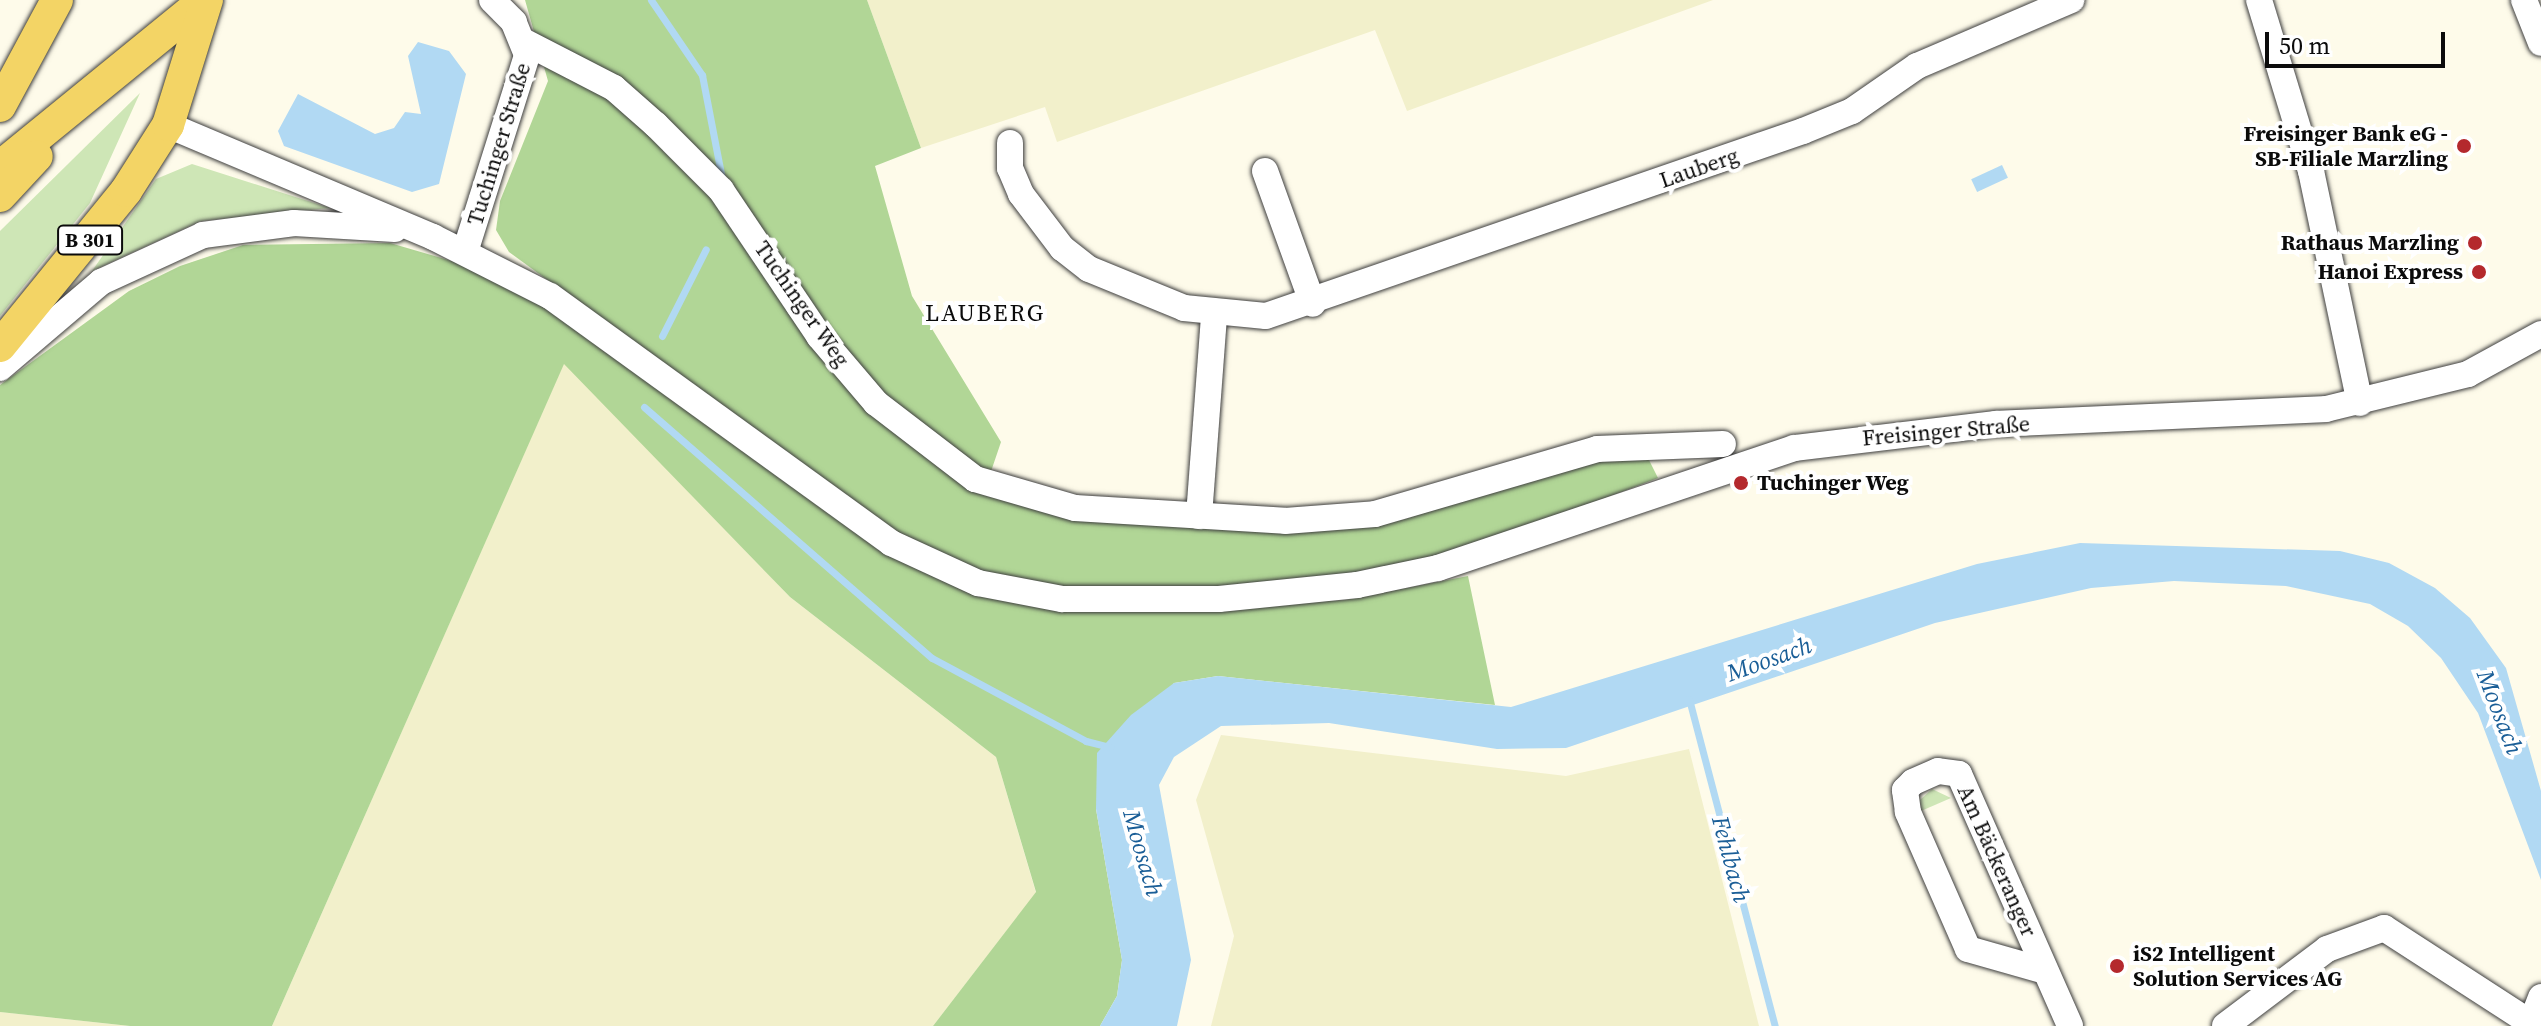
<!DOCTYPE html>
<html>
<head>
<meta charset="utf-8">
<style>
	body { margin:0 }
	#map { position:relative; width:2541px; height:1026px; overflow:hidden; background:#fefbea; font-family:"Source Serif 4",serif }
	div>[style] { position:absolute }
	.farmland>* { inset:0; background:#f2f0cb }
	.green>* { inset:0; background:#cee6b6 }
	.forest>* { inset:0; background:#b1d696 }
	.water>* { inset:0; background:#b1d9f3; transform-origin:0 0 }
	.stream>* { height:7px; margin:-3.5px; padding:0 3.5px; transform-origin:3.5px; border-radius:3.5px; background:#b1d9f3 }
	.roads { filter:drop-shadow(0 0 2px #3e3e3e) drop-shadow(0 0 2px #3e3e3e) }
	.minor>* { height:26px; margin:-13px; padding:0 13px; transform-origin:13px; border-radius:13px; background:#fff }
	.major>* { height:32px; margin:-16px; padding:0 16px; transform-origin:16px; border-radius:16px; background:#f3d465 }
	.dots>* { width:22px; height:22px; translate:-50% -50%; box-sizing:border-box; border:4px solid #fff; border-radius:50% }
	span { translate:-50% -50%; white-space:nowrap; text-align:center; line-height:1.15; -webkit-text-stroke:8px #fff; paint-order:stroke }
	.shield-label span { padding:2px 6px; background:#fff; border:2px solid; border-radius:6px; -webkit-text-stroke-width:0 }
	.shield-label { font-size:20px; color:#0b0b0b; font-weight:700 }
	.poi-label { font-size:22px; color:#0b0b0b; font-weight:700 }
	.right { translate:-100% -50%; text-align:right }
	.left { translate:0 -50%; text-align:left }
	.street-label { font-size:22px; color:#0b0b0b }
	.neighbourhood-label { font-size:24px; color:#0b0b0b; letter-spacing:2px }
	.water-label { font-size:24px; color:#1a5e97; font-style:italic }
	.scale { position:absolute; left:2265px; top:32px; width:180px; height:36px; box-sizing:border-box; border:4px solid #0b0b0b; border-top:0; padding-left:10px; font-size:24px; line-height:28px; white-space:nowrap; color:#0b0b0b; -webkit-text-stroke:6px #fff; paint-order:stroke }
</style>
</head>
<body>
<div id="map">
	<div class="farmland">
		<i style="clip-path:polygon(867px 0,1713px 0,1407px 111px,1375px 30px,1057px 142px,1045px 107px,921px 148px)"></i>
		<i style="clip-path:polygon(564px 363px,790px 597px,996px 757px,1036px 893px,933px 1026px,272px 1026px)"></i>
		<i style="clip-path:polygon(1221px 735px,1566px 776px,1689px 749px,1759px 1026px,1211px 1026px,1234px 936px,1196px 800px)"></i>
		<i style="clip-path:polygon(0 1012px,130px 1026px,0 1026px)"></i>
	</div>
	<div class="green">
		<i style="clip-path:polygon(140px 93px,90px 203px,0 316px,0 231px)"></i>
		<i style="clip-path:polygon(192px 164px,330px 208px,201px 221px,92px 271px,156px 179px)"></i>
		<i style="clip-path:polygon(1932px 789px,1951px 798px,1921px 811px,1920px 800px)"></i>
	</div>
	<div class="forest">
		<i style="clip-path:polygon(525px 0,867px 0,921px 148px,875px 166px,912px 296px,1001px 442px,984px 492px,1077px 520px,1202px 528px,1402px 520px,1587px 460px,1647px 456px,1658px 478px,1438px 562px,1292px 588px,1018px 589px,922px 553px,509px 252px,496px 230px,500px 201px,548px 81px)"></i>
		<i style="clip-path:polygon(390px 243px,462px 264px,577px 323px,971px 587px,1156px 611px,1345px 600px,1468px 576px,1495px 705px,1218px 676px,1174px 683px,1096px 809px,1122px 960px,1117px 996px,1100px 1026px,933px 1026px,1036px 892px,996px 757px,790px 597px,564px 364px,272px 1026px,130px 1026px,0 1012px,0 385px,129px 291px,180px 266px,243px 245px)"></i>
	</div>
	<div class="water">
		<i style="clip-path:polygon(418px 42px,449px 51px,466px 74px,439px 184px,412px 192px,284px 146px,278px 131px,298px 94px,375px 134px,394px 128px,405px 112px,421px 114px,408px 56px)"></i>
		<i style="left:2002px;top:165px;width:14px;height:34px;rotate:65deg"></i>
		<i style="clip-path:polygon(2080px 543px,2340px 551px,2389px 563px,2435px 588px,2470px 618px,2506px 668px,2541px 791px,2541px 880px,2478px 713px,2441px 658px,2408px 626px,2370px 604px,2286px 586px,2174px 581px,2091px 588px,1935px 623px,1566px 748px,1497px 749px,1329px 723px,1221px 726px,1174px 757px,1159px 785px,1191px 960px,1177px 1026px,1100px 1026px,1117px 996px,1122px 960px,1096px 809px,1097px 753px,1131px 715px,1174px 683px,1218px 676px,1511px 707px,1977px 564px)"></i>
	</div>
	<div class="stream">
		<i style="left:651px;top:0;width:91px;rotate:55.8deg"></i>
		<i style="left:702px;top:75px;width:106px;rotate:79.1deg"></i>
		<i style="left:662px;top:336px;width:97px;rotate:-63.2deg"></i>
		<i style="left:644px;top:407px;width:382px;rotate:41.1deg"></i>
		<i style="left:932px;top:658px;width:175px;rotate:28.3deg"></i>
		<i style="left:1086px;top:741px;width:25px;rotate:14deg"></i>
		<i style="left:1689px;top:699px;width:338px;rotate:75.3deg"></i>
	</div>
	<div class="roads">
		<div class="minor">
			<i style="left:2259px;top:0;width:179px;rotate:73.1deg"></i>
			<i style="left:2311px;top:171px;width:237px;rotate:78.1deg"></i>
			<i style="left:2524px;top:0;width:46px;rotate:68.4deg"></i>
			<i style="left:525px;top:42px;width:100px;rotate:27.3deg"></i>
			<i style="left:614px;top:88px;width:56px;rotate:41.4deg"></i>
			<i style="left:656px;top:125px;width:92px;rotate:45deg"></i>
			<i style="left:721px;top:190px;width:176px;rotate:56.1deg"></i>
			<i style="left:819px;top:336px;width:88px;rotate:49.6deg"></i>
			<i style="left:876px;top:403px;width:125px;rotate:37.5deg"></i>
			<i style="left:975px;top:479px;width:104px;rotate:16.2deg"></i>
			<i style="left:1075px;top:508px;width:210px;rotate:3.5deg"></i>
			<i style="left:1285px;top:521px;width:90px;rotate:-4.4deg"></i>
			<i style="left:1375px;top:514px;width:231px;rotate:-16.3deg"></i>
			<i style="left:1597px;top:449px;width:126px;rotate:-2.3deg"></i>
			<i style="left:168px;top:125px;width:288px;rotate:22.9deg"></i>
			<i style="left:433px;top:237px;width:131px;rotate:26.8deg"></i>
			<i style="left:550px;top:296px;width:421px;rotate:35.9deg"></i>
			<i style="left:891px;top:543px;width:96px;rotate:24.7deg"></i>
			<i style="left:978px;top:583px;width:86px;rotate:10.8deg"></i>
			<i style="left:1062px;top:599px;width:157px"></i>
			<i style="left:1219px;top:599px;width:139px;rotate:-5.8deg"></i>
			<i style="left:1357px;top:585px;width:83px;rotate:-11.9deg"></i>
			<i style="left:1438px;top:568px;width:376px;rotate:-18.6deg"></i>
			<i style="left:1794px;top:448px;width:203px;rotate:-6.8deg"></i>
			<i style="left:1996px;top:424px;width:330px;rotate:-2.6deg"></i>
			<i style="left:2326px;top:409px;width:146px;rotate:-13.8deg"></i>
			<i style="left:2468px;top:374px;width:83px;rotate:-28.7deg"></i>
			<i style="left:1010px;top:143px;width:25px;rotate:90deg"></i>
			<i style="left:1010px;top:168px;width:28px;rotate:67deg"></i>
			<i style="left:1021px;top:194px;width:68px;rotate:52.8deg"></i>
			<i style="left:1062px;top:248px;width:34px;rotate:38deg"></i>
			<i style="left:1089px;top:269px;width:103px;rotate:22.3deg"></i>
			<i style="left:1184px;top:308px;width:82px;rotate:5.6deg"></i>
			<i style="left:1266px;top:316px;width:568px;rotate:-19.01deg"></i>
			<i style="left:1803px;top:131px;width:53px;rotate:-22.2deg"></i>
			<i style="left:1852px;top:111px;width:79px;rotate:-34.7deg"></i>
			<i style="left:1917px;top:66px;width:168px;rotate:-23.2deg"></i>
			<i style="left:1265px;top:171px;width:141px;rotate:70.2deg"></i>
			<i style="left:465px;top:252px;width:207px;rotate:-72.5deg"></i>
			<i style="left:527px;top:55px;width:35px;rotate:-112deg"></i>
			<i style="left:514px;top:22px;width:31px;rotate:-135deg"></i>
			<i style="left:0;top:368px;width:133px;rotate:-40.4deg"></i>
			<i style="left:101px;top:282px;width:112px;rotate:-24.7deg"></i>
			<i style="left:203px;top:235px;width:92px;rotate:-7.5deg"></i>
			<i style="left:294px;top:223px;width:101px;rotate:3.4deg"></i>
			<i style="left:1199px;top:516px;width:202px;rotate:-85.7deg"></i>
			<i style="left:2045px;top:971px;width:80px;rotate:-164.1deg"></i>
			<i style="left:1968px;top:949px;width:150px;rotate:-113.7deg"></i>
			<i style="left:1908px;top:812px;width:22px;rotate:-98deg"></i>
			<i style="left:1905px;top:790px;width:11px;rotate:-45deg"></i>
			<i style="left:1913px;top:782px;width:27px;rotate:-24deg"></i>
			<i style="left:1938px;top:771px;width:21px;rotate:8deg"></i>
			<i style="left:1959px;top:774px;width:275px;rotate:66.2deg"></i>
			<i style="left:2225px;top:1026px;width:128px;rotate:-37deg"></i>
			<i style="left:2327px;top:949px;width:61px;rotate:-20.2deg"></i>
			<i style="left:2384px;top:928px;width:175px;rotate:32.9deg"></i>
			<i style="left:2530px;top:1026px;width:31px;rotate:-69deg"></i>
		</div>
		<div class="major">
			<i style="left:0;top:106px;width:120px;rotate:-61.7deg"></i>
			<i style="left:0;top:167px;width:264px;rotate:-39.2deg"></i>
			<i style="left:0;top:196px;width:54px;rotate:-47.2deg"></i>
			<i style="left:0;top:346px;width:200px;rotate:-50.9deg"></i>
			<i style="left:126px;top:191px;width:78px;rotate:-57.5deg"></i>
			<i style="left:168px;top:125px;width:131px;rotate:-72.7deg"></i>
		</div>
	</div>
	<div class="dots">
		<i style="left:2464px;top:146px;background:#b4292d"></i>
		<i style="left:2475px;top:243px;background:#b4292d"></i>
		<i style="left:2479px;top:272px;background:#b4292d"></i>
		<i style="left:1741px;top:483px;background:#b4292d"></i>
		<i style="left:2117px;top:966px;background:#b4292d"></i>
	</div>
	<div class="shield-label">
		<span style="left:90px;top:240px">B 301</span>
	</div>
	<div class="poi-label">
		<span class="right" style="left:2448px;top:146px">Freisinger Bank eG -<br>SB-Filiale Marzling</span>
		<span class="right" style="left:2459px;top:243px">Rathaus Marzling</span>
		<span class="right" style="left:2463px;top:272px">Hanoi Express</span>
		<span class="left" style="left:1757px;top:483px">Tuchinger Weg</span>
		<span class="left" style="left:2133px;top:966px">iS2 Intelligent<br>Solution Services AG</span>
	</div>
	<div class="street-label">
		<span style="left:499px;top:144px;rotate:-73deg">Tuchinger Straße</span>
		<span style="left:1699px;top:168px;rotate:-19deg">Lauberg</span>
		<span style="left:802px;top:304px;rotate:55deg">Tuchinger Weg</span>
		<span style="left:1946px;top:431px;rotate:-5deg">Freisinger Straße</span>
		<span style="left:1997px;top:861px;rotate:66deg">Am Bäckeranger</span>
	</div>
	<div class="neighbourhood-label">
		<span style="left:985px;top:313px">LAUBERG</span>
	</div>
	<div class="water-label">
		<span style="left:1769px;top:659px;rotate:-20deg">Moosach</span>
		<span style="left:2500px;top:712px;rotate:69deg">Moosach</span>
		<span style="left:1143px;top:853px;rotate:74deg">Moosach</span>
		<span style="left:1731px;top:859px;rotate:75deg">Fehlbach</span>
	</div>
	<div class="scale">50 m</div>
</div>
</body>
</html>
